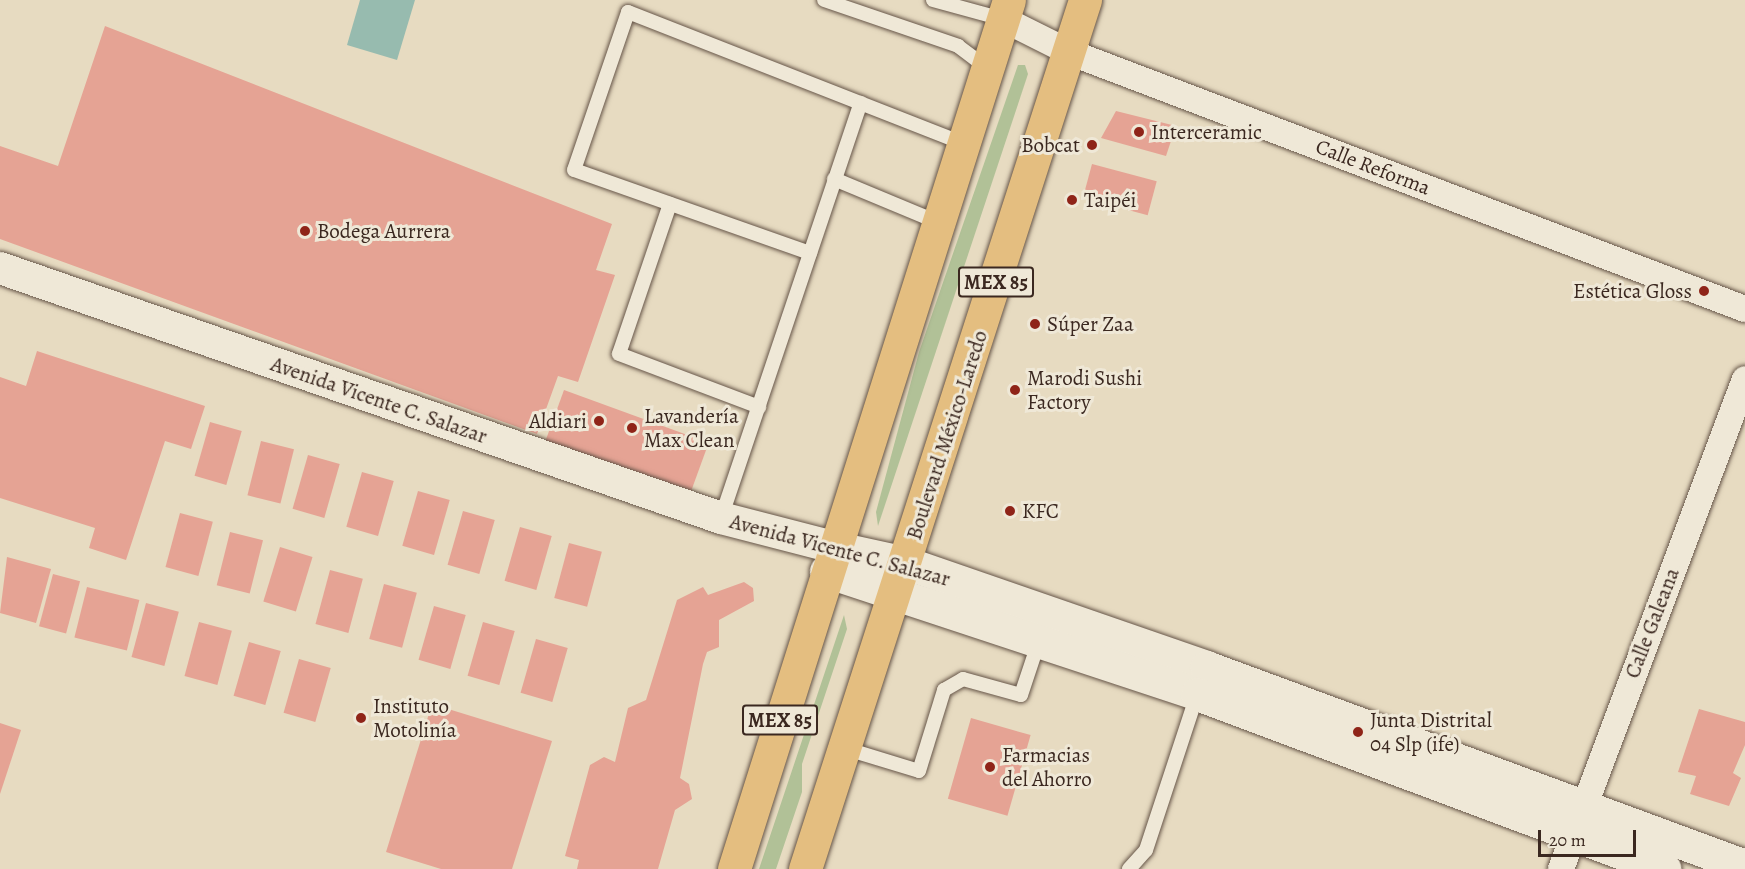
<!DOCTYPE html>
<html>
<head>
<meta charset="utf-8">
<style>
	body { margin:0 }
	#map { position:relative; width:1745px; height:869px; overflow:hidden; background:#e7dbc1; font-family:Alegreya,serif }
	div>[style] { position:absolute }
	.green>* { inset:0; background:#b1c197 }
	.water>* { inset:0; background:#97bbaf }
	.building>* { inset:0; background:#e5a394; transform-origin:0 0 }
	.roads { filter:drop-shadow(0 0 2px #665548) drop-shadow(0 0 2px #665548) }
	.service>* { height:14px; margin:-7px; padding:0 7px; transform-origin:7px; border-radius:7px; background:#efe8d7 }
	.minor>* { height:26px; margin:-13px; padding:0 13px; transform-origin:13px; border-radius:13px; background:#efe8d7 }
	.tertiary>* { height:32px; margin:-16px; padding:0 16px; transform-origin:16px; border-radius:16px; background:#efe8d7 }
	.secondary>* { height:33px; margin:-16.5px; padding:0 16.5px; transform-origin:16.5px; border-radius:16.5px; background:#efe8d7 }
	.primary>* { height:33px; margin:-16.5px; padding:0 16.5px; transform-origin:16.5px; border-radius:16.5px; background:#e4be80 }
	.dots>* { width:16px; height:16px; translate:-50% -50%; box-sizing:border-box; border:3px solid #efe8d7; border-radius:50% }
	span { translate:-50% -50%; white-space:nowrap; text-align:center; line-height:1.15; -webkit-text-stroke:6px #efe8d7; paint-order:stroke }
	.shield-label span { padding:2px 4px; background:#efe8d7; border:2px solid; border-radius:4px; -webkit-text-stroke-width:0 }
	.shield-label { font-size:20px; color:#3b2820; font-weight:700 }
	.poi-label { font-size:21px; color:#3b2820 }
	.left { translate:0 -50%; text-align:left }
	.right { translate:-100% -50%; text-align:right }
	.street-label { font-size:21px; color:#3b2820 }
	.scale { position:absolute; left:1538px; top:830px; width:98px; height:27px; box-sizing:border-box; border:3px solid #3b2820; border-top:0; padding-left:8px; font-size:18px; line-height:21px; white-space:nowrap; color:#3b2820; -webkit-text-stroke:4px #efe8d7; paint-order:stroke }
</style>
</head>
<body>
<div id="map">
	<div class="green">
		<i style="clip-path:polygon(1018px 65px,1025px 65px,1028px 74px,878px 526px,876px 512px,919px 352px)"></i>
		<i style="clip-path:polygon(844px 615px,847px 629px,802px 764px,802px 792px,776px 869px,759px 869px)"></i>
	</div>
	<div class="water">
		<i style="clip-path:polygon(360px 0,415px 0,397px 60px,347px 45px)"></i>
	</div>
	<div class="building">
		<i style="clip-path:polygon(105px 26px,612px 224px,596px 270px,615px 275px,578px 382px,558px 376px,537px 434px,0 239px,0 146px,58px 166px)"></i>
		<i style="clip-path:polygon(1116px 111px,1176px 126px,1166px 156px,1101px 138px)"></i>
		<i style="left:1092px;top:164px;width:67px;height:35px;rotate:15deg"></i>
		<i style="clip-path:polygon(37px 351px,205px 406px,191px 449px,165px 441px,126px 560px,89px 548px,95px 528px,0 498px,0 377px,26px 386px)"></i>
		<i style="left:564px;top:390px;width:154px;height:54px;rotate:20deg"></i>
		<i style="left:210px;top:422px;width:33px;height:56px;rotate:16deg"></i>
		<i style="left:261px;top:441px;width:34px;height:56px;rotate:14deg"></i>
		<i style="left:308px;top:455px;width:33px;height:56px;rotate:16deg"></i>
		<i style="left:362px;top:472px;width:33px;height:57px;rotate:16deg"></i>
		<i style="left:418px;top:491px;width:33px;height:57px;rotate:16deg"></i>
		<i style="left:463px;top:511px;width:33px;height:56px;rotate:16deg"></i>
		<i style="left:180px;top:513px;width:34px;height:56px;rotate:15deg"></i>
		<i style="left:520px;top:527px;width:33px;height:56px;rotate:16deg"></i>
		<i style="left:230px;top:532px;width:34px;height:55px;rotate:14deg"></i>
		<i style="left:569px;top:543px;width:34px;height:57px;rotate:15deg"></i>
		<i style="left:280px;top:547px;width:34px;height:57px;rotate:17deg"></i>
		<i style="clip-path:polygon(7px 557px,51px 569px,36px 623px,0 613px)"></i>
		<i style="left:330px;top:570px;width:34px;height:56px;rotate:15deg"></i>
		<i style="left:53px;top:574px;width:28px;height:54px;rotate:15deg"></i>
		<i style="clip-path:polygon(744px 582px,753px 588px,754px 601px,719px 620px,719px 647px,707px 652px,703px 664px,680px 778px,689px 784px,692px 799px,675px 810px,658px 869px,577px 869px,579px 860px,565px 856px,590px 765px,604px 757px,615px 762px,628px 708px,646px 700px,677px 600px,703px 587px,708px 595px)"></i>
		<i style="left:384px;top:584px;width:34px;height:57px;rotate:15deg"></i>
		<i style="left:87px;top:587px;width:54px;height:52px;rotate:14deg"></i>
		<i style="left:146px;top:603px;width:34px;height:56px;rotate:15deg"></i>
		<i style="left:434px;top:606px;width:33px;height:56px;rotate:16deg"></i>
		<i style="left:199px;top:622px;width:34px;height:56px;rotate:15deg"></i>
		<i style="left:483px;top:622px;width:33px;height:56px;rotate:16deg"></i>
		<i style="left:536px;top:639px;width:33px;height:56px;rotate:16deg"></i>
		<i style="left:249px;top:642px;width:33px;height:56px;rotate:16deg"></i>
		<i style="left:299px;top:659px;width:33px;height:56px;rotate:16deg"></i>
		<i style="clip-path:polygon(432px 704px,552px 741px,512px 869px,441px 869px,386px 852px)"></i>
		<i style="clip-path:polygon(1699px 709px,1745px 722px,1745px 745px,1733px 773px,1741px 778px,1729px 806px,1690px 794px,1696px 776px,1678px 772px)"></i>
		<i style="left:971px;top:718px;width:62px;height:84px;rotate:16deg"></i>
		<i style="clip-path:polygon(0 723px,21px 730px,0 794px)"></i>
	</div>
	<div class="roads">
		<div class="service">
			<i style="left:824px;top:0;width:142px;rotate:18.9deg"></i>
			<i style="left:958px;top:46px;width:36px;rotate:37deg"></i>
			<i style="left:933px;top:0;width:73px;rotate:15.2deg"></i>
			<i style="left:834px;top:179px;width:109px;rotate:22.6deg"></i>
			<i style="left:670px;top:204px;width:158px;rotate:108.8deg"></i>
			<i style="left:619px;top:354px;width:150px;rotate:20.7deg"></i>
			<i style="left:810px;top:253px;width:250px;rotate:-160.6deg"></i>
			<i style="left:574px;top:170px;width:167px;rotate:-71.1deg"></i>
			<i style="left:628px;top:12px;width:357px;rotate:21.4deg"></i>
			<i style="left:721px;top:518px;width:438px;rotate:-71.4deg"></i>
			<i style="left:847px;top:749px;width:75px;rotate:17deg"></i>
			<i style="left:919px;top:771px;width:85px;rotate:-72.8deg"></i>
			<i style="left:944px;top:690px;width:22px;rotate:-30deg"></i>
			<i style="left:963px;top:679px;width:60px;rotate:15.4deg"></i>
			<i style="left:1021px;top:695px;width:57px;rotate:-71.6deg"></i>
			<i style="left:1129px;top:869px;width:25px;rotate:-48deg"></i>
			<i style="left:1146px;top:850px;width:166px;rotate:-71.8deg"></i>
		</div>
		<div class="minor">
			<i style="left:1003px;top:19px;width:74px;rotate:26.6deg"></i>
			<i style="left:1069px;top:52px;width:723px;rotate:20.82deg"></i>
			<i style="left:1561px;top:869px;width:523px;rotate:-69.42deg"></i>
		</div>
		<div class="tertiary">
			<i style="left:0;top:268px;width:763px;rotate:19.12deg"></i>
			<i style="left:721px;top:518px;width:116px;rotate:14.5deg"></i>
		</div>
		<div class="secondary">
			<i style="left:833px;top:547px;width:75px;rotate:12.4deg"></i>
			<i style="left:906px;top:563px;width:318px;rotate:19.1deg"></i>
			<i style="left:1206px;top:667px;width:575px;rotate:20.26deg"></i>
			<i style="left:826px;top:571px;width:391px;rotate:18.3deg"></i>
			<i style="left:1197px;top:694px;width:499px;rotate:20.5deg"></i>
		</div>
		<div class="primary">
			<i style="left:734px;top:869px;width:911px;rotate:-72.44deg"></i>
			<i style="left:805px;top:869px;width:913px;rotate:-72.14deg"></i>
		</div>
	</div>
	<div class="dots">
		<i style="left:1139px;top:132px;background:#8f2418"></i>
		<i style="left:1092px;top:145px;background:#8f2418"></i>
		<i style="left:1072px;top:200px;background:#8f2418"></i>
		<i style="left:305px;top:231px;background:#8f2418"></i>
		<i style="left:1704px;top:291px;background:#8f2418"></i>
		<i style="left:1035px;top:324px;background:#8f2418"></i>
		<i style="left:1015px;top:390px;background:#8f2418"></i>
		<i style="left:599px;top:421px;background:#8f2418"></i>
		<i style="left:632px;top:428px;background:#8f2418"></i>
		<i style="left:1010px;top:511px;background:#8f2418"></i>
		<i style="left:361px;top:718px;background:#8f2418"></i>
		<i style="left:1358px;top:732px;background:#8f2418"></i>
		<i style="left:990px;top:767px;background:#8f2418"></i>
	</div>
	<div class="shield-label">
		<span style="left:996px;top:282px">MEX 85</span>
		<span style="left:780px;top:720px">MEX 85</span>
	</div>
	<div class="poi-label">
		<span class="left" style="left:1151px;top:132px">Interceramic</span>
		<span class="right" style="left:1080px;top:145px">Bobcat</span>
		<span class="left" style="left:1084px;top:200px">Taipéi</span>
		<span class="left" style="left:317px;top:231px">Bodega Aurrera</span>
		<span class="right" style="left:1692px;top:291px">Estética Gloss</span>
		<span class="left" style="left:1047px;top:324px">Súper Zaa</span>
		<span class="left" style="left:1027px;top:390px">Marodi Sushi<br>Factory</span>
		<span class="left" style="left:644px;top:428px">Lavandería<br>Max Clean</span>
		<span class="right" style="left:587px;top:421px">Aldiari</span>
		<span class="left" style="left:1022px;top:511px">KFC</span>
		<span class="left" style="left:373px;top:718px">Instituto<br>Motolinía</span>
		<span class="left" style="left:1370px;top:732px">Junta Distrital<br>04 Slp (ife)</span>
		<span class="left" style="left:1002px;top:767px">Farmacias<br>del Ahorro</span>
	</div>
	<div class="street-label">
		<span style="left:1373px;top:167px;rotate:21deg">Calle Reforma</span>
		<span style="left:379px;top:400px;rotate:19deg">Avenida Vicente C. Salazar</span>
		<span style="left:947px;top:435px;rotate:-72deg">Boulevard México-Laredo</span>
		<span style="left:840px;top:550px;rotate:15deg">Avenida Vicente C. Salazar</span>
		<span style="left:1652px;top:623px;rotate:-69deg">Calle Galeana</span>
	</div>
	<div class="scale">20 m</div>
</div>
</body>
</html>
